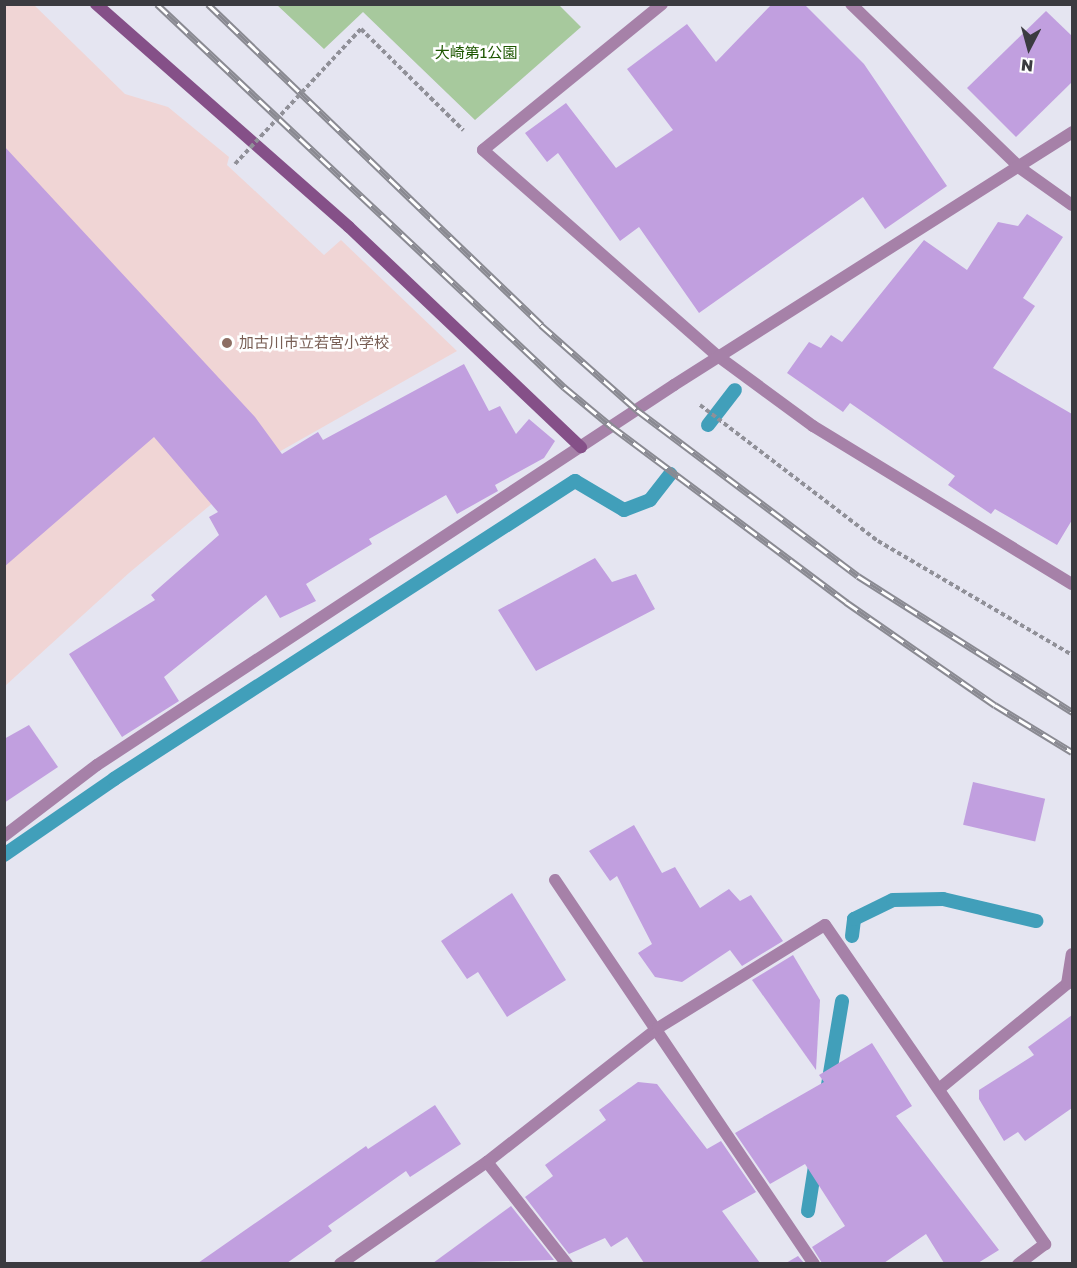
<!DOCTYPE html>
<html>
<head>
<meta charset="utf-8">
<style>
	body { margin:0 }
	#map { position:relative; width:1077px; height:1268px; overflow:hidden; background:#e5e5f1; font-family:"Golos Text","Noto Sans JP",sans-serif }
	div>[style] { position:absolute }
	.education>* { inset:0; background:#f0d5d5 }
	.green>* { inset:0; background:#a7c99d }
	.stream>* { height:14px; margin:-7px; padding:0 7px; transform-origin:7px; border-radius:7px; background:#419fba }
	.building>* { inset:0; background:#c19fdf; transform-origin:0 0 }
	.path>* { height:4px; margin-top:-2px; transform-origin:0; background:repeating-linear-gradient(90deg,#909098 0 4.5px,transparent 0 7.5px) }
	.street>* { height:12px; margin:-6px; padding:0 6px; transform-origin:6px; border-radius:6px; background:#a681a8 }
	.secondary>* { height:12px; margin:-6px; padding:0 6px; transform-origin:6px; border-radius:6px; background:#855088 }
	.rail>* { height:7px; margin-top:-3.5px; transform-origin:0; background:repeating-linear-gradient(90deg,#fff 0 14px,#8a8a92 0 28px); box-sizing:border-box; border-block:2px solid #8a8a92 }
	.path-bridge>* { height:4px; margin-top:-2px; transform-origin:0; background:repeating-linear-gradient(90deg,#909098 0 4.5px,transparent 0 7.5px) }
	.dots>* { width:16px; height:16px; translate:-50% -50%; box-sizing:border-box; border:3px solid #fff; border-radius:50% }
	span { translate:-50% -50%; white-space:nowrap; text-align:center; line-height:1.15; -webkit-text-stroke:5px #fff; paint-order:stroke }
	.park-label { font-size:15px; color:#1e5701 }
	.education-label { font-size:15px; color:#785e54 }
	.left { translate:0 -50%; text-align:left }
	.frame { position:absolute; inset:0; border:6px solid #3b3b40; pointer-events:none }
	.north { position:absolute; left:999px; top:18px; width:60px; height:60px; -webkit-text-stroke:4px #fff; paint-order:stroke; rotate:186deg; font-size:16px; font-weight:700; line-height:24px; text-align:center; color:#3b3b40 }
	.north::after { content:''; display:block; margin:auto; width:21px; height:27px; background:#3b3b40; clip-path:polygon(50% 0,100% 100%,50% 72%,0 100%) }
</style>
</head>
<body>
<div id="map">
	<div class="education">
		<i style="clip-path:polygon(33px 4px,125px 94px,168px 107px,229px 157px,227px 165px,324px 255px,341px 240px,457px 351px,263px 461px,129px 573px,5px 686px,4px 5px)"></i>
	</div>
	<div class="green">
		<i style="clip-path:polygon(277px 5px,559px 5px,581px 27px,475px 120px,363px 12px,324px 49px)"></i>
	</div>
	<div class="stream">
		<i style="left:708px;top:425px;width:44px;rotate:-52.4deg"></i>
		<i style="left:4px;top:855px;width:134px;rotate:-34.6deg"></i>
		<i style="left:114px;top:779px;width:549px;rotate:-32.88deg"></i>
		<i style="left:575px;top:481px;width:57px;rotate:30.6deg"></i>
		<i style="left:624px;top:510px;width:28px;rotate:-21deg"></i>
		<i style="left:650px;top:500px;width:33px;rotate:-52deg"></i>
		<i style="left:852px;top:936px;width:17px;rotate:-83deg"></i>
		<i style="left:854px;top:919px;width:43px;rotate:-26deg"></i>
		<i style="left:893px;top:900px;width:50px;rotate:-1.1deg"></i>
		<i style="left:943px;top:899px;width:96px;rotate:13.3deg"></i>
		<i style="left:828px;top:1085px;width:85px;rotate:-80.5deg"></i>
		<i style="left:808px;top:1211px;width:52px;rotate:-81.1deg"></i>
	</div>
	<div class="building">
		<i style="clip-path:polygon(772px 4px,804px 4px,864px 64px,947px 186px,885px 229px,863px 197px,699px 313px,639px 227px,620px 241px,558px 153px,547px 162px,525px 133px,566px 103px,616px 168px,673px 130px,627px 69px,687px 24px,716px 62px)"></i>
		<i style="clip-path:polygon(1046px 11px,1072px 36px,1072px 82px,1016px 137px,967px 88px)"></i>
		<i style="clip-path:polygon(4px 146px,255px 417px,282px 454px,318px 432px,323px 440px,464px 364px,489px 411px,500px 406px,516px 434px,529px 419px,555px 441px,544px 458px,495px 485px,498px 491px,457px 514px,446px 495px,369px 539px,372px 544px,306px 584px,316px 601px,280px 618px,266px 595px,164px 677px,179px 701px,122px 737px,69px 654px,155px 600px,151px 595px,219px 535px,209px 517px,218px 512px,154px 437px,4px 567px)"></i>
		<i style="clip-path:polygon(1027px 214px,1063px 237px,1023px 298px,1035px 306px,993px 368px,1072px 414px,1072px 520px,1057px 545px,995px 509px,991px 514px,948px 485px,955px 476px,850px 403px,843px 412px,787px 373px,809px 342px,821px 348px,831px 335px,842px 342px,924px 240px,967px 270px,998px 222px,1018px 226px)"></i>
		<i style="clip-path:polygon(595px 558px,612px 582px,636px 574px,655px 609px,536px 671px,498px 610px)"></i>
		<i style="clip-path:polygon(29px 725px,58px 767px,4px 803px,4px 739px)"></i>
		<i style="left:973px;top:782px;width:74px;height:44px;rotate:13deg"></i>
		<i style="clip-path:polygon(634px 825px,662px 873px,675px 867px,700px 908px,729px 889px,740px 901px,751px 895px,783px 941px,742px 966px,730px 950px,682px 982px,655px 977px,638px 953px,652px 944px,617px 876px,610px 881px,589px 851px)"></i>
		<i style="clip-path:polygon(512px 893px,566px 980px,507px 1017px,478px 972px,467px 979px,441px 941px)"></i>
		<i style="clip-path:polygon(793px 955px,820px 1000px,816px 1070px,752px 980px)"></i>
		<i style="clip-path:polygon(1072px 1015px,1072px 1108px,1025px 1141px,1018px 1132px,1004px 1141px,979px 1099px,979px 1090px,1034px 1055px,1028px 1047px)"></i>
		<i style="clip-path:polygon(872px 1043px,912px 1106px,896px 1116px,999px 1250px,978px 1263px,944px 1263px,926px 1234px,884px 1263px,822px 1263px,812px 1247px,845px 1226px,805px 1164px,770px 1184px,735px 1133px,824px 1082px,819px 1075px)"></i>
		<i style="clip-path:polygon(638px 1082px,657px 1084px,707px 1149px,721px 1141px,756px 1192px,722px 1211px,760px 1263px,644px 1263px,627px 1237px,611px 1247px,605px 1238px,569px 1254px,525px 1197px,553px 1176px,545px 1165px,606px 1120px,599px 1110px)"></i>
		<i style="clip-path:polygon(435px 1105px,461px 1144px,410px 1177px,406px 1171px,328px 1226px,332px 1231px,287px 1263px,198px 1263px,366px 1146px,368px 1149px)"></i>
		<i style="clip-path:polygon(511px 1206px,554px 1260px,433px 1263px)"></i>
		<i style="clip-path:polygon(798px 1256px,804px 1263px,786px 1263px)"></i>
	</div>
	<div class="path">
		<i style="left:361px;top:29px;width:144px;rotate:44.7deg"></i>
		<i style="left:700px;top:405px;width:224px;rotate:37.4deg"></i>
		<i style="left:878px;top:541px;width:225px;rotate:30.4deg"></i>
	</div>
	<div class="street">
		<i style="left:662px;top:4px;width:231px;rotate:140.8deg"></i>
		<i style="left:483px;top:150px;width:314px;rotate:41.3deg"></i>
		<i style="left:719px;top:357px;width:117px;rotate:36.3deg"></i>
		<i style="left:813px;top:426px;width:303px;rotate:31.4deg"></i>
		<i style="left:851px;top:4px;width:235px;rotate:44.1deg"></i>
		<i style="left:1020px;top:168px;width:64px;rotate:35.4deg"></i>
		<i style="left:4px;top:836px;width:117px;rotate:-37.4deg"></i>
		<i style="left:97px;top:765px;width:691px;rotate:-33.37deg"></i>
		<i style="left:674px;top:385px;width:472px;rotate:-32.4deg"></i>
		<i style="left:555px;top:880px;width:463px;rotate:56deg"></i>
		<i style="left:939px;top:1089px;width:166px;rotate:-39.4deg"></i>
		<i style="left:1067px;top:984px;width:30px;rotate:-81deg"></i>
		<i style="left:487px;top:1162px;width:130px;rotate:51.9deg"></i>
		<i style="left:340px;top:1264px;width:179px;rotate:-34.8deg"></i>
		<i style="left:487px;top:1162px;width:217px;rotate:-38.1deg"></i>
		<i style="left:658px;top:1028px;width:196px;rotate:-31.7deg"></i>
		<i style="left:825px;top:925px;width:388px;rotate:55.4deg"></i>
		<i style="left:1045px;top:1244px;width:34px;rotate:143deg"></i>
	</div>
	<div class="secondary">
		<i style="left:96px;top:4px;width:337px;rotate:41.4deg"></i>
		<i style="left:349px;top:227px;width:320px;rotate:43.5deg"></i>
	</div>
	<div class="rail">
		<i style="left:157px;top:4px;width:559px;rotate:43.26deg"></i>
		<i style="left:564px;top:387px;width:61px;rotate:39.7deg"></i>
		<i style="left:611px;top:426px;width:294px;rotate:36.8deg"></i>
		<i style="left:846px;top:602px;width:181px;rotate:34.7deg"></i>
		<i style="left:995px;top:705px;width:90px;rotate:31.4deg"></i>
		<i style="left:208px;top:4px;width:463px;rotate:43.9deg"></i>
		<i style="left:541px;top:325px;width:128px;rotate:41.5deg"></i>
		<i style="left:637px;top:410px;width:276px;rotate:36.9deg"></i>
		<i style="left:858px;top:576px;width:254px;rotate:32.4deg"></i>
	</div>
	<div class="path-bridge">
		<i style="left:235px;top:164px;width:185px;rotate:-47deg"></i>
	</div>
	<div class="dots">
		<i style="left:227px;top:343px;background:#8d6e63"></i>
	</div>
	<div class="park-label">
		<span style="left:476px;top:53px">大崎第1公園</span>
	</div>
	<div class="education-label">
		<span class="left" style="left:239px;top:343px">加古川市立若宮小学校</span>
	</div>
	<div class="frame"></div>
	<div class="north">N</div>
</div>
</body>
</html>
